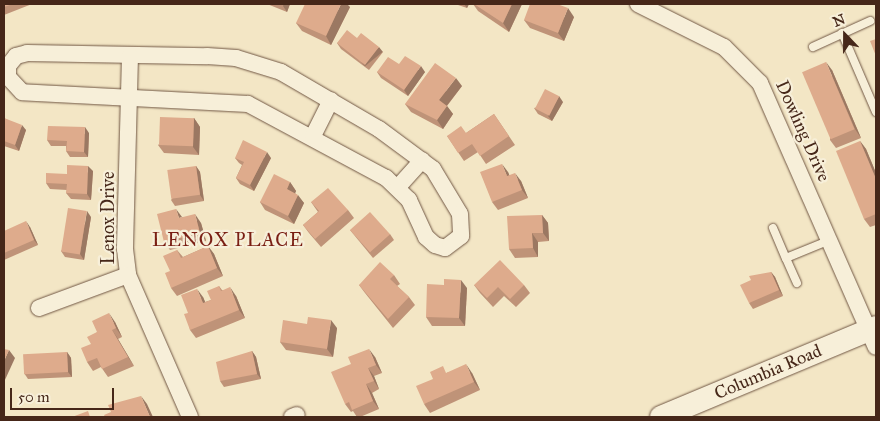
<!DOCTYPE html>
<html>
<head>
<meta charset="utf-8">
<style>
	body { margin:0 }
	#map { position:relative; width:880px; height:421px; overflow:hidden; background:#f3e6c5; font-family:"IM FELL Great Primer",serif }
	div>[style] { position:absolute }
	.roads { filter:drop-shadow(0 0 1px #715744) drop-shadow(0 0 1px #715744) }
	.lane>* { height:8px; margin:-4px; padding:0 4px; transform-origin:4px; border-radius:4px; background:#f7efd9 }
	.street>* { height:16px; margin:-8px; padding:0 8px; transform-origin:8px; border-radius:8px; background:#f7efd9 }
	.secondary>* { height:22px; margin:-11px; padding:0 11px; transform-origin:11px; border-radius:11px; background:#f7efd9 }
	.wall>* { inset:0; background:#bf9378 }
	.shaded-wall>* { inset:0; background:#9b7862; transform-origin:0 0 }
	.building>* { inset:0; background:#deab8c; transform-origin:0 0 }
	span { translate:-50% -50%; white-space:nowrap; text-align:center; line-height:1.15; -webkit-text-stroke:4.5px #f7efd9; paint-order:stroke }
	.street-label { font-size:18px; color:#462719 }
	.neighbourhood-label { font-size:19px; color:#7a1f14; letter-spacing:1px }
	.frame { position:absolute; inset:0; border:5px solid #462719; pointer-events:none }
	.north { position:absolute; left:820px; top:10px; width:50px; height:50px; -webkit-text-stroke:4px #f7efd9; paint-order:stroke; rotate:338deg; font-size:14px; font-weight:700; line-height:20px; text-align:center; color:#462719 }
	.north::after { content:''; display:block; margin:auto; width:18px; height:22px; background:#462719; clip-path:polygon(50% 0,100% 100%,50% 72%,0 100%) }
	.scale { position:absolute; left:10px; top:388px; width:104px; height:22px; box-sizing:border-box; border:2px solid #462719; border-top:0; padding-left:6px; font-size:15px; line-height:18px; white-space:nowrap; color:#462719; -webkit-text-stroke:4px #f7efd9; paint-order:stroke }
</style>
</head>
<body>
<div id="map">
	<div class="roads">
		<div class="lane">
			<i style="left:842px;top:33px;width:86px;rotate:66.7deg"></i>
			<i style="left:813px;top:47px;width:63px;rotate:-24.5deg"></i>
			<i style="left:773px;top:228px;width:33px;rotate:67deg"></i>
			<i style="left:797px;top:283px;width:27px;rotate:-114deg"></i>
			<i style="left:786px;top:258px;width:48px;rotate:-22.2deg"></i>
		</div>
		<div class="street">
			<i style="left:638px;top:4px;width:96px;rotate:26.6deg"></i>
			<i style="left:724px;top:47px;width:51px;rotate:45deg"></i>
			<i style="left:760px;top:83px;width:288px;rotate:66.3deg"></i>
			<i style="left:27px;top:53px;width:180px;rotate:1deg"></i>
			<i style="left:207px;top:56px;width:29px;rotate:4deg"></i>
			<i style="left:236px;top:58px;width:47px;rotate:17.3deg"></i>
			<i style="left:281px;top:72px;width:113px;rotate:30.2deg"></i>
			<i style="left:379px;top:129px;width:67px;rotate:36.5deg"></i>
			<i style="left:433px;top:169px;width:52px;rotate:59deg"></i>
			<i style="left:460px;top:214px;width:22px;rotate:87deg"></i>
			<i style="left:461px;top:236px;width:20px;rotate:143deg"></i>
			<i style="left:445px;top:248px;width:10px;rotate:-163deg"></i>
			<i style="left:435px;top:245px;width:12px;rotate:-138deg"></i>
			<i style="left:426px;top:237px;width:41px;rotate:-114.7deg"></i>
			<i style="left:409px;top:200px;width:32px;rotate:-136deg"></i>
			<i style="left:386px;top:178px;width:157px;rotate:-151.8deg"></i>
			<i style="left:248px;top:104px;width:226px;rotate:-177deg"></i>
			<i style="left:22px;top:92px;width:21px;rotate:-133deg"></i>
			<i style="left:8px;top:77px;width:11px;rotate:-90deg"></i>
			<i style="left:8px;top:66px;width:13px;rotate:-51deg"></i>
			<i style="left:16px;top:56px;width:11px;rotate:-15deg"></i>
			<i style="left:130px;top:56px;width:193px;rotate:91.5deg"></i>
			<i style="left:125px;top:249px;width:26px;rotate:83deg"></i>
			<i style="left:128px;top:275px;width:155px;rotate:66.4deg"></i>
			<i style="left:313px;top:136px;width:40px;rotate:-63.4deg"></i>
			<i style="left:398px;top:187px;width:36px;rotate:-48deg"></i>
			<i style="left:39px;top:308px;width:95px;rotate:-20.3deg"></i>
			<i style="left:292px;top:417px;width:5px;rotate:-22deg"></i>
		</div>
		<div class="secondary">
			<i style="left:661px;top:417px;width:233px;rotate:-22.7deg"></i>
		</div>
	</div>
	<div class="wall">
		<i style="clip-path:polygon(4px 4px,32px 4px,4px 15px)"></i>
		<i style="clip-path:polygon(212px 4px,228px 4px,213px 5px)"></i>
		<i style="clip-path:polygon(267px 4px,290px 4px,287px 12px)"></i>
		<i style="clip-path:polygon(455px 4px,469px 4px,467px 8px)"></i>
		<i style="clip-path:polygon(473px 4px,522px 4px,509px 32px,478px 11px)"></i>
		<i style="clip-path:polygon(350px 7px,331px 45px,302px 31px,296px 23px)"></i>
		<i style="clip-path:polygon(574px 17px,564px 41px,530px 28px,524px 20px)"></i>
		<i style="clip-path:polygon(357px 38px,383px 52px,369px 70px,341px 49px,337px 43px)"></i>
		<i style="clip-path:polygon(399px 64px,425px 72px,408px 96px,381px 78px,377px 72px)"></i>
		<i style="clip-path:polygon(832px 70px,861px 138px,836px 148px,830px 140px)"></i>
		<i style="clip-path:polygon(462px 86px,447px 106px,453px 114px,443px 129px,411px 112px,405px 104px)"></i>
		<i style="clip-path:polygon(563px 102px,552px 121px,538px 114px,534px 108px)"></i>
		<i style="clip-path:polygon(494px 114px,515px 145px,486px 164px,478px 152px,464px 161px,447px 136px,466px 133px)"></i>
		<i style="clip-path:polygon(4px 118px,26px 130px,19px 151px,4px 146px)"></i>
		<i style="clip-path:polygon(194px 118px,200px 127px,199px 155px,164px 153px,158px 145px)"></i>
		<i style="clip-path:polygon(89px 133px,88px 157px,70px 157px,66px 151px,66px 146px,51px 146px,47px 140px)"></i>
		<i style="clip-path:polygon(860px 141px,866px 149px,876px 173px,876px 225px,870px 227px,864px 219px)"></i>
		<i style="clip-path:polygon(235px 158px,271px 158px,254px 191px,240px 184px,236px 178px,242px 165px,239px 163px)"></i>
		<i style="clip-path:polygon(196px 166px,200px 172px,204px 201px,175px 206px,171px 200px)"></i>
		<i style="clip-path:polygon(93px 171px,91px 200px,71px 199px,66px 193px,67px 190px,50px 189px,46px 183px)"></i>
		<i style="clip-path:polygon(508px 172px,509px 175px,521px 181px,528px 198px,498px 210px,492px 202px)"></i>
		<i style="clip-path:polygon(290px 182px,296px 191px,295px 193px,304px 203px,294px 224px,265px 210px,260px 202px)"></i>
		<i style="clip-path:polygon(311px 202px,348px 210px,354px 218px,321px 247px,309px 233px,303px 225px,318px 212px)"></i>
		<i style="clip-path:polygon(542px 215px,548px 223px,549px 241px,538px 242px,538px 257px,515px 258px,509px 249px)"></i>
		<i style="clip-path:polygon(91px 217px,84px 260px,65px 257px,61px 251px)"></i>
		<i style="clip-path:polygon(182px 217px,201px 223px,206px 241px,170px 250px,164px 242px)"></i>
		<i style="clip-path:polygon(30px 227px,38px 245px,4px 260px,4px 239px)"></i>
		<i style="clip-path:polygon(350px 230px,390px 234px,394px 240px,373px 258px)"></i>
		<i style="clip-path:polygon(208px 246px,214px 254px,223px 276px,177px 296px,171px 288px,170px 271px,177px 250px,183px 257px)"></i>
		<i style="clip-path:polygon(771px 272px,775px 277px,783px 296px,753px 309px,749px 303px)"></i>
		<i style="clip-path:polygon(394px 275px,400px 284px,397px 286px,409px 297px,415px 305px,393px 328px,365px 293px,359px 285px)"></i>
		<i style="clip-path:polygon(474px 285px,524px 285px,530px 293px,516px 307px,504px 296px,493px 307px,480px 293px)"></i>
		<i style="clip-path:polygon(219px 286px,222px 290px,236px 296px,245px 318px,196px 338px,190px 330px,188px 313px,203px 297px,205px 302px,211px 300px)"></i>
		<i style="clip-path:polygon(467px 288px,465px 326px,432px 326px,426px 317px)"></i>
		<i style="clip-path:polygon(115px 322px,122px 337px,118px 339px,134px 366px,108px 377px,101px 367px,93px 371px,87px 362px,97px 332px)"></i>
		<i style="clip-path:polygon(337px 328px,333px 357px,286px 350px,280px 342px)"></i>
		<i style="clip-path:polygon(252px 351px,256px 357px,261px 379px,224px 387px,220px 381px)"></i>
		<i style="clip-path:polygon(67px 352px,71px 358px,72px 377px,28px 379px,24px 373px)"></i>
		<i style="clip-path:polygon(375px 357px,382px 373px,374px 376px,379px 389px,372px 393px,379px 409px,360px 417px,357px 417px,353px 411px,351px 412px,345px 404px)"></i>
		<i style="clip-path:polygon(448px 372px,472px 373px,480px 390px,430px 413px,424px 404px)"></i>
	</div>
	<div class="shaded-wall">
		<i style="clip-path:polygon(284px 4px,290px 4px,287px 12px,283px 6px)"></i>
		<i style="clip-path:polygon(341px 4px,347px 4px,350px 7px,331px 45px,326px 36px)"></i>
		<i style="clip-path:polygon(464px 4px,469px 4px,467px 8px)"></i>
		<i style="clip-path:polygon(512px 4px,522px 4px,509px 32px,503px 23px)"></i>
		<i style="clip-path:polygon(568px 8px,574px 17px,564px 41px,558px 33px)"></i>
		<i style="left:379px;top:47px;width:6px;height:23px;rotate:51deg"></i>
		<i style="clip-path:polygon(826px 62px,832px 70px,861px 138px,855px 129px)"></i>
		<i style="clip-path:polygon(421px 66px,425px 72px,408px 96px,404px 90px)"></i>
		<i style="clip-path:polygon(456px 78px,462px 86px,445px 108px,439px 100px)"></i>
		<i style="clip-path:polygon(559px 96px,563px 102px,552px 121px,548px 116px)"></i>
		<i style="clip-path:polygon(447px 106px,453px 114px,443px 129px,437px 120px)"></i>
		<i style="clip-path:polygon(194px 118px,200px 127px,199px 155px,193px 147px)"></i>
		<i style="clip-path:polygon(22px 125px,26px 130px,19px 151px,15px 145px)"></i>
		<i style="clip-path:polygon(85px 127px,89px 133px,88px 157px,84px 152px)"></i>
		<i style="clip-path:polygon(860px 141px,866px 149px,876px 173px,876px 179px)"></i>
		<i style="clip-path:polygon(267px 152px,271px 158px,254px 191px,250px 185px)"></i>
		<i style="clip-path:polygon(502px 164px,508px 172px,513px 184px,507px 176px)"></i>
		<i style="clip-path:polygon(88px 166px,93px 171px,91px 200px,87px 194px)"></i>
		<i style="clip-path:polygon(196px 166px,200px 172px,204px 201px,200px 195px)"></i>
		<i style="clip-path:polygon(515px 173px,521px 181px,528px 198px,522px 190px)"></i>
		<i style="clip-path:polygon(290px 182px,296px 191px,293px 198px,287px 189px)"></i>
		<i style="clip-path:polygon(298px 195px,304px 203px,294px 224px,288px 216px)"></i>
		<i style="clip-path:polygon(176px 209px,182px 217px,179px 218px)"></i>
		<i style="clip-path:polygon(87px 211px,91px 217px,84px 260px,80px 254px)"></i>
		<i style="clip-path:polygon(195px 214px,201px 223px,206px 241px,200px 233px)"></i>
		<i style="clip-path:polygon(542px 215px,548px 223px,549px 241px,543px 233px)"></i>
		<i style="clip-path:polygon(26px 221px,30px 227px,38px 245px,34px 240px)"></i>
		<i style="clip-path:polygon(532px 233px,538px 242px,538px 257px,533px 248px)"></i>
		<i style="clip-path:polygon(208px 246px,214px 254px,223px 276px,217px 268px)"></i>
		<i style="clip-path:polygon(771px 272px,775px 277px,783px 296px,779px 290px)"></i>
		<i style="clip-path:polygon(461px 280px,467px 288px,465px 326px,459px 318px)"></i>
		<i style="clip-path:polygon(230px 287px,236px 296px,245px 318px,239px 310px)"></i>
		<i style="clip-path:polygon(197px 289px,203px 297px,209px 311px,203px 303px)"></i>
		<i style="clip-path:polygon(109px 313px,115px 322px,122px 337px,116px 328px)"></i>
		<i style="clip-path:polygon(331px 320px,337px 328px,333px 357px,327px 349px)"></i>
		<i style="clip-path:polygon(112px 330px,118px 339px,134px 366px,128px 357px)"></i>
		<i style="clip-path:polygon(369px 349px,375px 357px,382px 373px,376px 365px)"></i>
		<i style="clip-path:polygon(9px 350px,15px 358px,4px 382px,4px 361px)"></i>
		<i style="clip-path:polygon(252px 351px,256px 357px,261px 379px,257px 374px)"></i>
		<i style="clip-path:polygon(67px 352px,71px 358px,72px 377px,68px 372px)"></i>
		<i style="clip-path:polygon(466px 364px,472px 373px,480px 390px,474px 382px)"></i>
		<i style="clip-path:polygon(368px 368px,374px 376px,379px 389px,374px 381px)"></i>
		<i style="clip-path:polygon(366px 384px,372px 393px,379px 409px,373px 401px)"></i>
		<i style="clip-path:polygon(141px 396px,147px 404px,153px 417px,150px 417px)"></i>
	</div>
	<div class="building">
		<i style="clip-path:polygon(4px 4px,13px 4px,4px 7px)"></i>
		<i style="clip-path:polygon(305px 4px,341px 4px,326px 36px,296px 23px)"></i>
		<i style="clip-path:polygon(474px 4px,512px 4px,503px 23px)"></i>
		<i style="clip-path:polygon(530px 4px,557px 4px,568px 8px,558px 33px,524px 20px)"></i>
		<i style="clip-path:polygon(347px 30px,357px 38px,361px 33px,379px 47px,365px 65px,337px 43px)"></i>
		<i style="clip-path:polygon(876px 39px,876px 56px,870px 41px)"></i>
		<i style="clip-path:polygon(405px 56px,421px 66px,404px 90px,377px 72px,388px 57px,399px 64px)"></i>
		<i style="left:826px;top:62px;width:73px;height:26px;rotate:67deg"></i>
		<i style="clip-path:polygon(435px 63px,456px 78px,439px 100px,447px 106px,437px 120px,405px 104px)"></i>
		<i style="left:545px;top:89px;width:16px;height:22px;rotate:27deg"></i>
		<i style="clip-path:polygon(494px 114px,509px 136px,480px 156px,472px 144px,458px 153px,447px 136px,461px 126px,466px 133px)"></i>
		<i style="left:160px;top:117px;width:34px;height:28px;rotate:2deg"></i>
		<i style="clip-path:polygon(4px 118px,22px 125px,15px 145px,4px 141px)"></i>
		<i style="clip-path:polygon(48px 126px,85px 127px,84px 152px,66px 151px,67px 141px,47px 140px)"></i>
		<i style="clip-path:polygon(243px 140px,267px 152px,250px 185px,236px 178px,244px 162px,235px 158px)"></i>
		<i style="clip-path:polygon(860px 141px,876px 179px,876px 214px,864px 219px,836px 151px)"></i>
		<i style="clip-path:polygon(502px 164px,507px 176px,515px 173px,522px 190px,492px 202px,480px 172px)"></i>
		<i style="clip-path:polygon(67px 165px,88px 166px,87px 194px,66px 193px,67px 184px,46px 183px,46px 173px,67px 174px)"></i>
		<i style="left:196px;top:166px;width:29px;height:29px;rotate:82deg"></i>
		<i style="clip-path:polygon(274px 174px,290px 182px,287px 189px,298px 195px,288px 216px,260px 202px)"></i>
		<i style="clip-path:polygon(328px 188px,348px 210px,315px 239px,303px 225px,319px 211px,311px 202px)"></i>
		<i style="left:68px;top:208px;width:19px;height:44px;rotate:9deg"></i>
		<i style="clip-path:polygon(176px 209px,179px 218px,195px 214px,200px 233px,164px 242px,157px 214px)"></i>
		<i style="left:370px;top:212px;width:30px;height:27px;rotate:48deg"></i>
		<i style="clip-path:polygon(542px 215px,543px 233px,532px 233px,533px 248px,509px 249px,507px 216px)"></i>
		<i style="clip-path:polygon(26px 221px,34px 240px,4px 253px,4px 231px)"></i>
		<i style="clip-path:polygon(208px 246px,217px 268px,171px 288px,165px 273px,170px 271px,163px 256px,177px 250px,181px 258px)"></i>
		<i style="clip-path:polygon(500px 260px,524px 285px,510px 299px,498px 287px,487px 298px,474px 285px)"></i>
		<i style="clip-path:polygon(380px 262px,394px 275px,390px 279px,409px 297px,388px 319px,359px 285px)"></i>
		<i style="clip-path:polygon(771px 272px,779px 290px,749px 303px,740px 285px,751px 280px,749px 276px)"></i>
		<i style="clip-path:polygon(444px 279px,461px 280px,459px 318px,426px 317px,427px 284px,444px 285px)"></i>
		<i style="clip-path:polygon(219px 286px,221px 291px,230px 287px,239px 310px,190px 330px,184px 314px,188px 313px,181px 295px,197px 289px,203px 303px,211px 300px,207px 291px)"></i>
		<i style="clip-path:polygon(109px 313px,116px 328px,112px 330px,128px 357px,102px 369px,97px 358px,87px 362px,81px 348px,91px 344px,87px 337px,97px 332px,92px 321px)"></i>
		<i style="clip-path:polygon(308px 317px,331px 320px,327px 349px,280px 342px,283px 320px,307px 324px)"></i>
		<i style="clip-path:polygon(4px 349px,9px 350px,4px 361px)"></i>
		<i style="clip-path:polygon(369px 349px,376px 365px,368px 368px,374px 381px,366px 384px,373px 401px,352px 410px,349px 402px,345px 404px,331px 372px,351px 364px,348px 357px)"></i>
		<i style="clip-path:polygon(252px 351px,257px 374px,220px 381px,216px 362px)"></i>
		<i style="left:67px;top:352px;width:20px;height:44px;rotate:87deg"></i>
		<i style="clip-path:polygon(466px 364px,474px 382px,424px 404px,416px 386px,433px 379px,430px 372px,443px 366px,446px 373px)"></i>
		<i style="clip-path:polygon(141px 396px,150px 417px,105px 417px,104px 415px,111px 412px,108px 405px)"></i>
		<i style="clip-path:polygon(88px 411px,90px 417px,72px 417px)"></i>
	</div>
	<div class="street-label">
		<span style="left:803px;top:131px;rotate:66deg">Dowling Drive</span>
		<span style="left:108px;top:218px;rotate:-90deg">Lenox Drive</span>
		<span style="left:768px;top:372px;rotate:-23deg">Columbia Road</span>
	</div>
	<div class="neighbourhood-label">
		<span style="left:228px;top:240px">LENOX PLACE</span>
	</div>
	<div class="frame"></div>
	<div class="north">N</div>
	<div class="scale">50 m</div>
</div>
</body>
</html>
